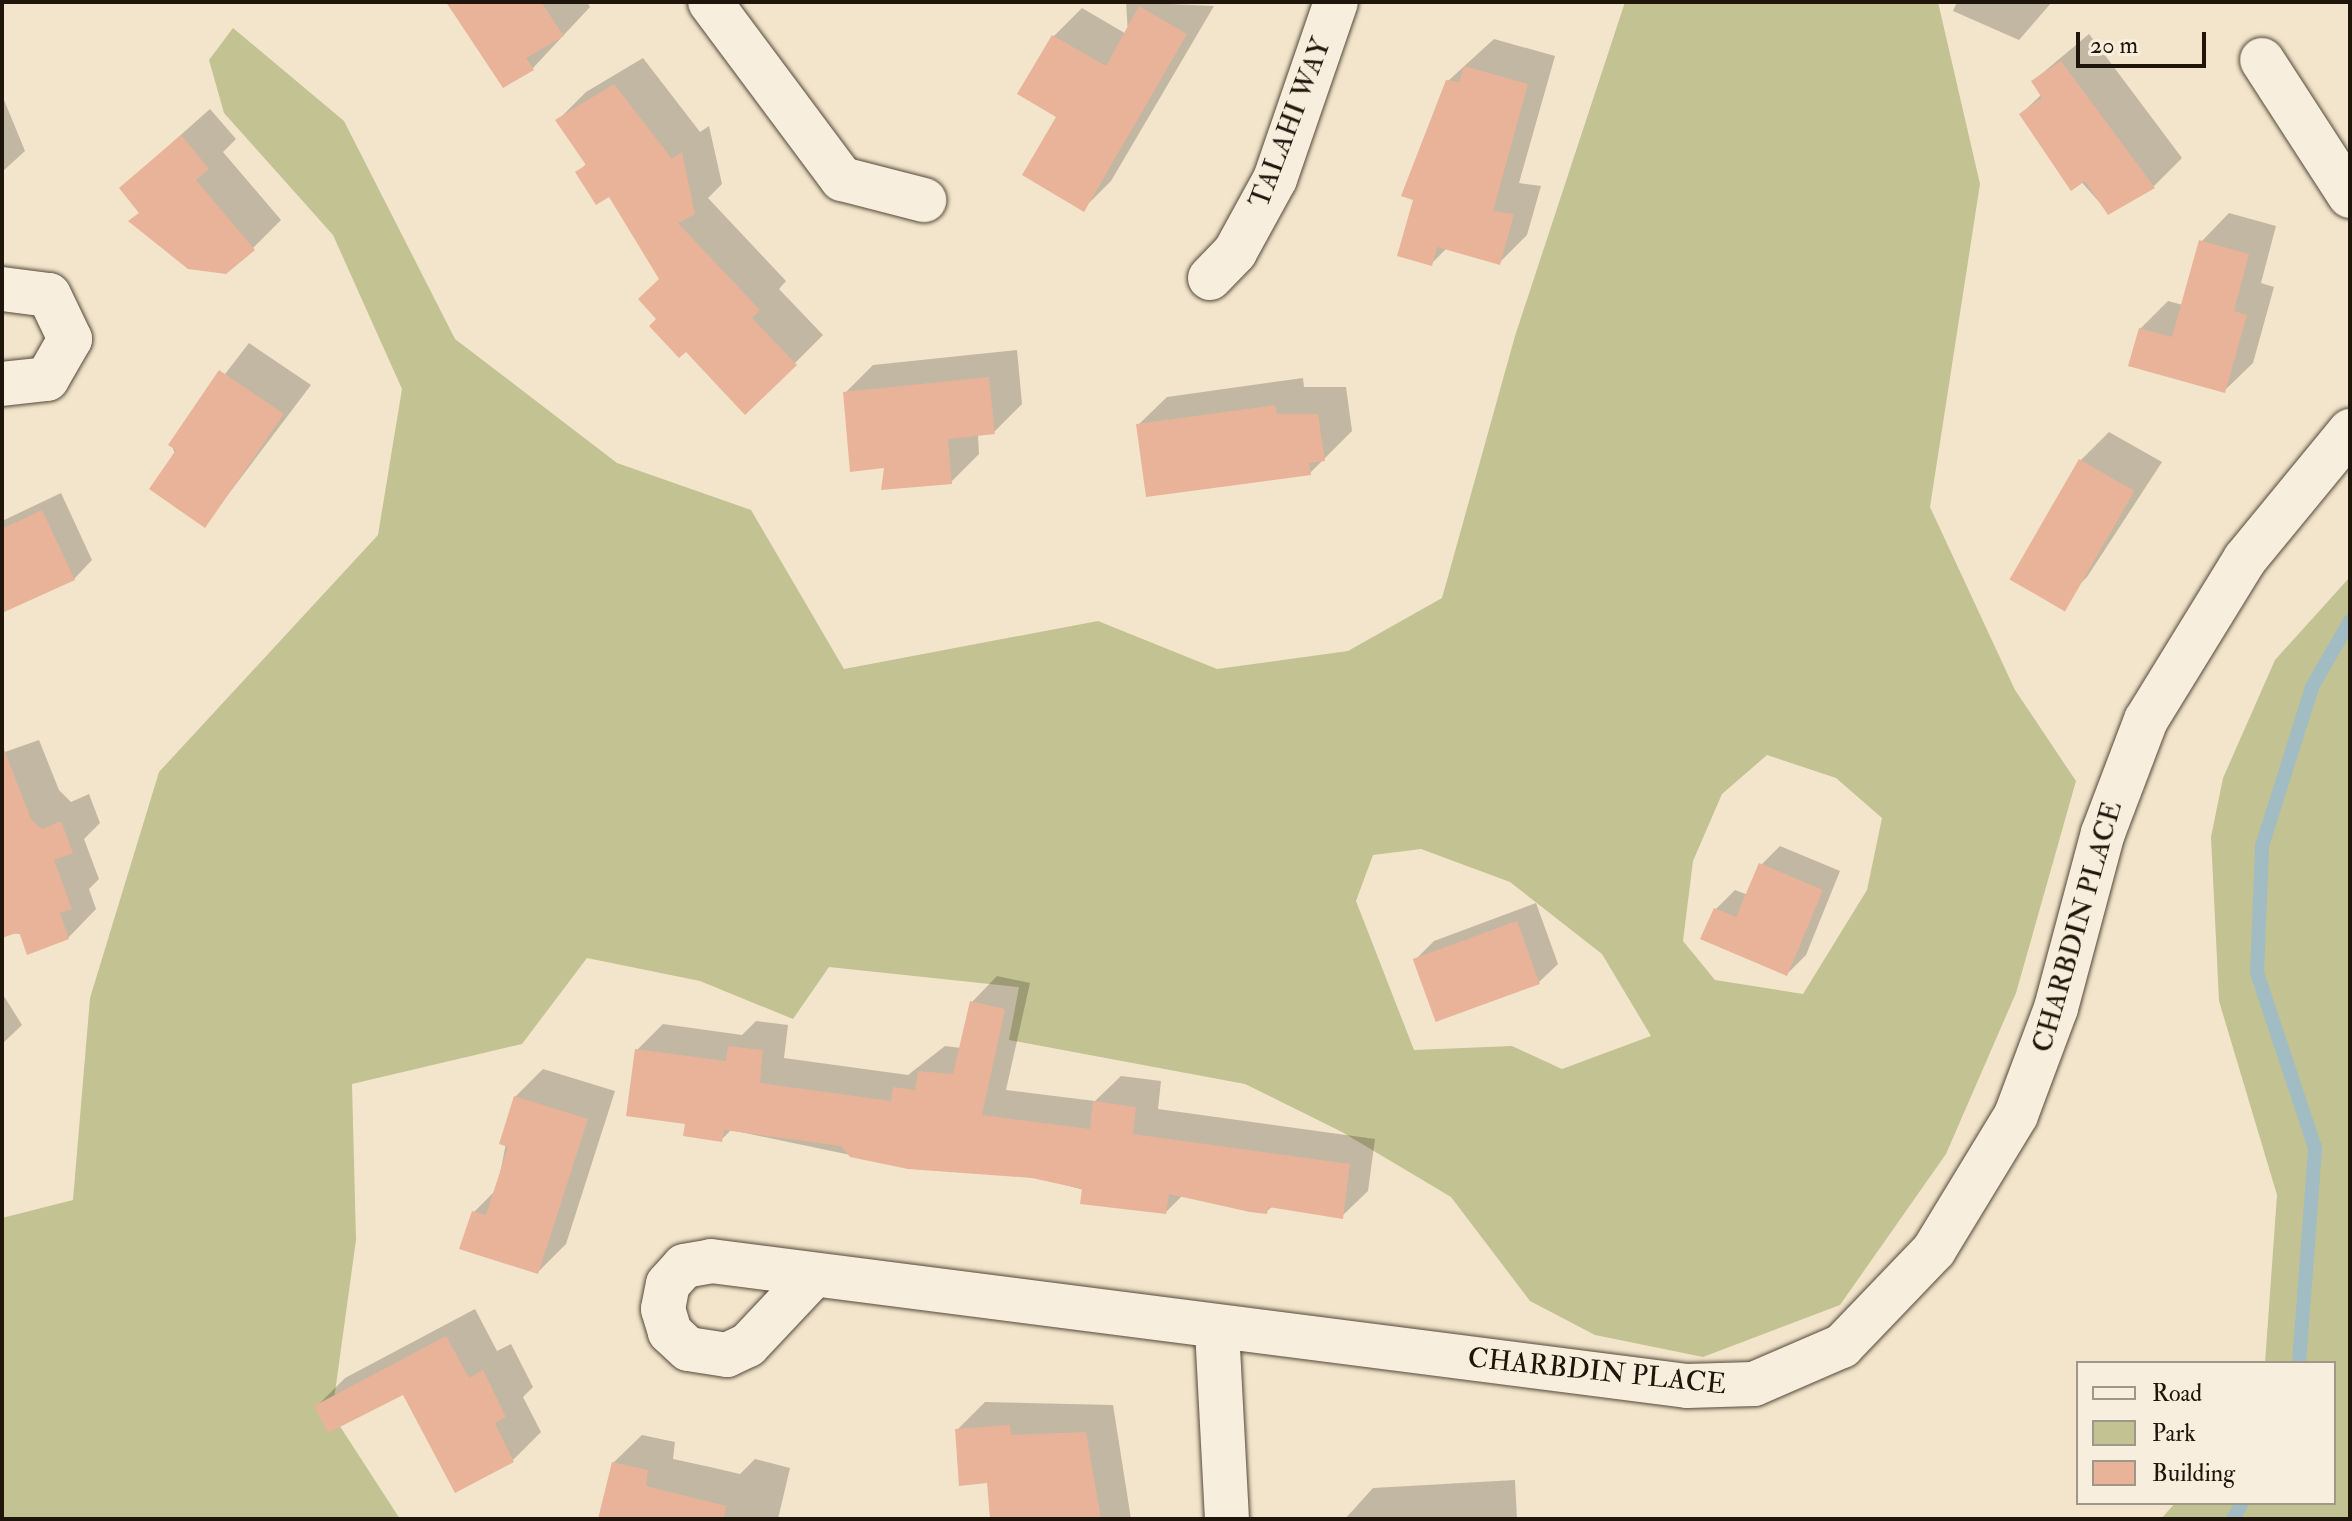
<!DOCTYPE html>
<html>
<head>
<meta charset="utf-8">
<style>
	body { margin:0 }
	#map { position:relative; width:2352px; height:1521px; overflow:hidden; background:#f3e5cb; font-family:"IM FELL Double Pica",serif }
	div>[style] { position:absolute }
	.green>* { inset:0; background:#c3c292 }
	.shadow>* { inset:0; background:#0003 }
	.stream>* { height:14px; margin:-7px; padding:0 7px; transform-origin:7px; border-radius:7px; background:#a1bcc2 }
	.building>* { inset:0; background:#e8b399; transform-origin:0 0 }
	.roads { filter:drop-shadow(0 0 2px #54493a) drop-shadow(0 0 2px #54493a) }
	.minor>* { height:44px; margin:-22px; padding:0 22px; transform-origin:22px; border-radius:22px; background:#f7eedd }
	span { translate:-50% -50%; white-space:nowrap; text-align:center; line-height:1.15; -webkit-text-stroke:7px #f7eedd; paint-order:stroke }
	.street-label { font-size:28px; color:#1f150a }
	.frame { position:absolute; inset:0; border:4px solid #1f150a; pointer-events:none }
	.legend { position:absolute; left:2076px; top:1361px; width:260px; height:144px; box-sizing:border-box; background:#f7eedd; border:2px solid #a19789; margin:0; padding:10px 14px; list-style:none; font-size:24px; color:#1f150a }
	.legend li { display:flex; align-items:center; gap:16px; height:40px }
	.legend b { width:40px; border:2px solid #a19789 }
	.scale { position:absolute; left:2076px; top:32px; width:130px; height:36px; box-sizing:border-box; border:4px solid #1f150a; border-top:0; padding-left:10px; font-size:24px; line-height:28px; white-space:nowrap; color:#1f150a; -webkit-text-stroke:6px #f7eedd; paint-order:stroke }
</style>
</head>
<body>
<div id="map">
	<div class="green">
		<i style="clip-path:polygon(evenodd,1625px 2px,1938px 2px,1980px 184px,1930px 507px,2015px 690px,2076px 781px,2016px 993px,1946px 1154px,1840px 1305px,1703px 1357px,1595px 1335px,1530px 1301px,1451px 1197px,1342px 1132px,1245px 1084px,1009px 1040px,1019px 987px,829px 967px,793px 1019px,700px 981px,587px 958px,522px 1044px,352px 1084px,356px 1240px,332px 1414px,400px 1519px,2px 1519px,2px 1218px,73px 1200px,90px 998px,159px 772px,378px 535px,402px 389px,333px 235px,224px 113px,209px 60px,233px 28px,344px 121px,455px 339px,617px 463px,751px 510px,844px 669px,1098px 621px,1217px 669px,1348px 651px,1442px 598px,1515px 336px,1625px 2px,1767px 755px,1836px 778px,1882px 818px,1867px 890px,1803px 994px,1715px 980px,1683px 941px,1693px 861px,1722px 794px,1767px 755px,1625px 2px,1421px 849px,1510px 882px,1602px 954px,1651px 1036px,1562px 1069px,1512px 1046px,1414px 1050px,1356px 901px,1373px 855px,1421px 849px)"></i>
		<i style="clip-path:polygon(2350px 577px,2350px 1519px,2161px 1519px,2175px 1503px,2334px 1503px,2334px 1363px,2265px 1363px,2277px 1195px,2219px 1001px,2211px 837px,2223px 778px,2275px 660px)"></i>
	</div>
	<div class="shadow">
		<i style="clip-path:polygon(446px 2px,587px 2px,590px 7px,533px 68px,504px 85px)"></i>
		<i style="clip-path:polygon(1126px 2px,1214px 6px,1111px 181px,1083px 209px,1059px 116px,1054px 36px,1082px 8px,1128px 35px)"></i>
		<i style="clip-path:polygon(1957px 2px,2052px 2px,2019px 40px,1953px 11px)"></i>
		<i style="clip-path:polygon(2089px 34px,2182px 158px,2154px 186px,2109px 213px,2021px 114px,2042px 94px,2033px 81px)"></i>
		<i style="clip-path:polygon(1494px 39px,1555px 56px,1519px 183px,1541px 186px,1527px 235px,1499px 263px,1447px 248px,1431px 264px,1415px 198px,1404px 195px,1448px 81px)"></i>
		<i style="clip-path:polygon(643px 58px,700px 132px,709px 126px,722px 184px,708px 198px,786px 281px,779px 289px,823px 335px,795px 363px,659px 318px,661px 279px,610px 194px,578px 173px,587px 163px,558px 120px,586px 92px)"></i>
		<i style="clip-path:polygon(2px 95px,25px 151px,2px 172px)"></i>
		<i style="clip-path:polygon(210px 109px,236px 139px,223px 152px,281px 220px,253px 248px,121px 188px)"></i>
		<i style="clip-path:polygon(2229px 213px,2276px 226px,2261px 283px,2274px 287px,2253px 363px,2224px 391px,2140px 329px,2168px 301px,2183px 305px,2201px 242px)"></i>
		<i style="clip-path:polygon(249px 343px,311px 385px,205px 525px,171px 444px)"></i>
		<i style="clip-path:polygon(1017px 350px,1022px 404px,994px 432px,978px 434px,979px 454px,951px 482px,886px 466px,845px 393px,873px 365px)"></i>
		<i style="clip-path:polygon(1303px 378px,1304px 387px,1346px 387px,1352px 431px,1310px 473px,1138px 425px,1167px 397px)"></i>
		<i style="clip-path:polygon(2109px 432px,2162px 462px,2087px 577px,2059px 605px,2012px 579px,2081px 460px)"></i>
		<i style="clip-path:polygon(61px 493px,92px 560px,74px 579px,2px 612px,2px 521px)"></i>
		<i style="clip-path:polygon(39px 740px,59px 790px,71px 802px,89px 794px,100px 823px,84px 839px,99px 879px,89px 889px,96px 909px,68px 938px,9px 933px,2px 915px,2px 753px)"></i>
		<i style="clip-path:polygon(1780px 846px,1840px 871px,1806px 955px,1787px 974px,1716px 909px,1735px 890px,1748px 895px,1761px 865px)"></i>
		<i style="clip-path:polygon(1536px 903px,1558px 964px,1539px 982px,1415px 960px,1434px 941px)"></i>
		<i style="clip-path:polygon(997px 976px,1030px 983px,1006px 1090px,1095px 1101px,1121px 1076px,1161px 1081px,1158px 1109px,1375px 1139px,1368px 1191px,1342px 1216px,1273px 1206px,1266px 1212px,1183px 1195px,1166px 1212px,1032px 1176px,908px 1167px,731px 1130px,721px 1140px,687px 1123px,637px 1050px,663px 1024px,742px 1035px,756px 1021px,788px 1025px,784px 1058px,908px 1075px,945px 1046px,961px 1048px,972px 1002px)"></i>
		<i style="clip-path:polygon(2px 993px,22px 1025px,2px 1044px)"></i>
		<i style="clip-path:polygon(543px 1069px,615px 1091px,566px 1244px,538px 1272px,474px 1212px,497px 1189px,515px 1097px)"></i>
		<i style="clip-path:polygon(475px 1309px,497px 1351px,511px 1344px,533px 1387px,523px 1397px,541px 1432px,513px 1460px,404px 1393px,317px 1406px,345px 1378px)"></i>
		<i style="clip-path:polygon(985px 1402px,1113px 1405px,1131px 1519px,992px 1519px,988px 1481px,957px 1430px)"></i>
		<i style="clip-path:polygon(642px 1435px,675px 1442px,673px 1459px,710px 1467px,740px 1474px,755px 1459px,790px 1468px,778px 1519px,600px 1519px,613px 1463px)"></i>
		<i style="clip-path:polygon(1515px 1480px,1517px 1519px,1345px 1519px,1373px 1488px)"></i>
	</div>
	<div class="stream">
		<i style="left:2299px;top:1363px;width:216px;rotate:-85.7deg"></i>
		<i style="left:2315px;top:1148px;width:184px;rotate:-108.3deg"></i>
		<i style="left:2257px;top:973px;width:127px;rotate:-87.7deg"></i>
		<i style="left:2262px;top:846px;width:167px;rotate:-72.5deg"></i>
		<i style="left:2312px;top:687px;width:76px;rotate:-60.1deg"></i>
		<i style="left:2233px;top:1519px;width:18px;rotate:-61deg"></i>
	</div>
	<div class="building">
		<i style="clip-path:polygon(446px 2px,541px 2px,564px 36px,526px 58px,534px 70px,503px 88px)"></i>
		<i style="clip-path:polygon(1139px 6px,1187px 34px,1084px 212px,1022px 175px,1056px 117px,1017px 94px,1052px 35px,1106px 66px)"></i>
		<i style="clip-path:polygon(2061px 61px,2155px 188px,2108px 215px,2085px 181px,2071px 191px,2019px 114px,2042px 98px,2031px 81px)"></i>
		<i style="clip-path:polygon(1464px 66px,1528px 84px,1493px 211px,1514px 214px,1500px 265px,1437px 247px,1432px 266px,1397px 256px,1413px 200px,1401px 196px,1446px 80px,1459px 82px)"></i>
		<i style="clip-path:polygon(614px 84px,672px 159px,682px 152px,695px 214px,678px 223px,760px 310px,752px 318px,797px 365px,745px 415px,686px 352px,679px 358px,649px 326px,656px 319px,638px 299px,659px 279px,609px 197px,596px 205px,575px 172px,586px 165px,555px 120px)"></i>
		<i style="clip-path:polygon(181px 135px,209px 169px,196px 180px,255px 250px,226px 274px,188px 269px,128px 221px,139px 213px,119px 188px)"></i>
		<i style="clip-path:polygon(2199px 240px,2249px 254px,2234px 311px,2247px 315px,2225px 393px,2128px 366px,2139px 328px,2172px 337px)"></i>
		<i style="clip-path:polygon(219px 370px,284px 414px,205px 528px,149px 489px,176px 450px,168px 445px)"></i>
		<i style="clip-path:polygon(989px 377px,995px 434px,948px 439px,952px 484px,881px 490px,884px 468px,850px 472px,843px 392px)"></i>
		<i style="clip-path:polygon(1275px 405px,1277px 414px,1318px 414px,1325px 461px,1309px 463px,1311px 475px,1146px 497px,1136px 424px)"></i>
		<i style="left:2079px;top:459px;width:64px;height:139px;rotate:30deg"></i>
		<i style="clip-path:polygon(42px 510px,75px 580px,2px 613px,2px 529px)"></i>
		<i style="clip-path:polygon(4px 749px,31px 819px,42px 829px,61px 821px,73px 853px,54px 860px,72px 909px,60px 913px,69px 939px,27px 955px,19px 932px,2px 938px)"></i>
		<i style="clip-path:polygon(1759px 863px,1823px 890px,1787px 976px,1700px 939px,1714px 908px,1736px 917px)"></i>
		<i style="left:1517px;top:921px;width:67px;height:111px;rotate:70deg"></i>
		<i style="clip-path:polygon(970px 1001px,1005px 1009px,982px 1115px,1090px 1129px,1093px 1101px,1136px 1107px,1133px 1134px,1350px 1164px,1343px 1219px,1268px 1207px,1267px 1214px,1250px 1212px,1169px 1194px,1166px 1214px,1080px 1204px,1082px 1189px,1032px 1178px,908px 1169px,850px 1157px,841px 1146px,724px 1130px,722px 1142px,683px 1136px,685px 1124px,626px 1116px,635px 1049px,726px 1061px,728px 1046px,763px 1050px,760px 1083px,891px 1101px,893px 1087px,915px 1090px,918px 1071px,953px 1074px)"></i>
		<i style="clip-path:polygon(514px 1096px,588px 1119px,538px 1274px,459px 1249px,472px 1211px,486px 1215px,508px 1147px,499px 1144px)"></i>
		<i style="clip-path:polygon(446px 1336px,469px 1378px,483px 1370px,506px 1417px,495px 1423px,514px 1462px,455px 1493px,403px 1395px,328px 1433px,314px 1406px)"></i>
		<i style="clip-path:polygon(1010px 1425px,1011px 1435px,1086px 1432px,1101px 1519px,990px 1519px,987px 1483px,959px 1486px,955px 1429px)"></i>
		<i style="clip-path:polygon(612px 1462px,648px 1470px,646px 1486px,726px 1506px,724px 1519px,598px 1519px)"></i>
	</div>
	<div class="roads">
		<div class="minor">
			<i style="left:710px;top:2px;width:221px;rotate:53.3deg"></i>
			<i style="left:842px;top:179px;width:85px;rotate:14.4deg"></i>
			<i style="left:2262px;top:60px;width:162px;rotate:57.1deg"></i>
			<i style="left:1210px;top:278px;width:36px;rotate:-46deg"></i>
			<i style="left:1235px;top:252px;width:83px;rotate:-61.3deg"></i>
			<i style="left:1275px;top:179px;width:187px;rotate:-71deg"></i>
			<i style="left:2px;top:289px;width:47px;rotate:7.3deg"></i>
			<i style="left:49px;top:295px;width:49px;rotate:64.5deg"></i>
			<i style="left:70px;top:339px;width:46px;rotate:119.9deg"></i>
			<i style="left:47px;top:379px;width:45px;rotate:173.7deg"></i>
			<i style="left:813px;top:1276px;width:95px;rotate:133.3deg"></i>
			<i style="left:748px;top:1345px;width:23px;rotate:155deg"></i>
			<i style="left:727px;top:1355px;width:39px;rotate:-171deg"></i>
			<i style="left:688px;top:1349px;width:25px;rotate:-137deg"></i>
			<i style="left:670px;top:1332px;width:24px;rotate:-107deg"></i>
			<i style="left:663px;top:1309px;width:25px;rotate:-79deg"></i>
			<i style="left:668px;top:1284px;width:24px;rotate:-48deg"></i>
			<i style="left:684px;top:1266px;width:27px;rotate:-10deg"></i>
			<i style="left:711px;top:1261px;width:984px;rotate:7.3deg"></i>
			<i style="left:1687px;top:1386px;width:67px;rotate:-1.7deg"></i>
			<i style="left:1754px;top:1384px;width:96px;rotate:-23.4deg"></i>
			<i style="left:1842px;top:1346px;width:133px;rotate:-46.2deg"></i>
			<i style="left:1934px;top:1250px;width:158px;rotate:-58.7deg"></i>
			<i style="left:2016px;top:1115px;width:114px;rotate:-69.5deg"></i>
			<i style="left:2056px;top:1008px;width:181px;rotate:-75deg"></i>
			<i style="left:2103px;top:833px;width:121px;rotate:-69.2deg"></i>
			<i style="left:2146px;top:720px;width:189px;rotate:-58.4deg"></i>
			<i style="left:2245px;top:559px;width:166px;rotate:-50.6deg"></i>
			<i style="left:1217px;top:1329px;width:190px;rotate:87deg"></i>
		</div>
	</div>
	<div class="street-label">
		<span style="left:1291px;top:123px;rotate:-69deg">TALAHI WAY</span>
		<span style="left:2078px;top:927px;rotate:-74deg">CHARBDIN PLACE</span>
		<span style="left:1597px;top:1372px;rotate:6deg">CHARBDIN PLACE</span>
	</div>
	<div class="frame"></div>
	<ul class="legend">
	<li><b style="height:10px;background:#f7eedd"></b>Road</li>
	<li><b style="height:22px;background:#c3c292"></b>Park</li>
	<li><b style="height:22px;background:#e8b399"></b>Building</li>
	</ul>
	<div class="scale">20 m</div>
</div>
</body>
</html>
